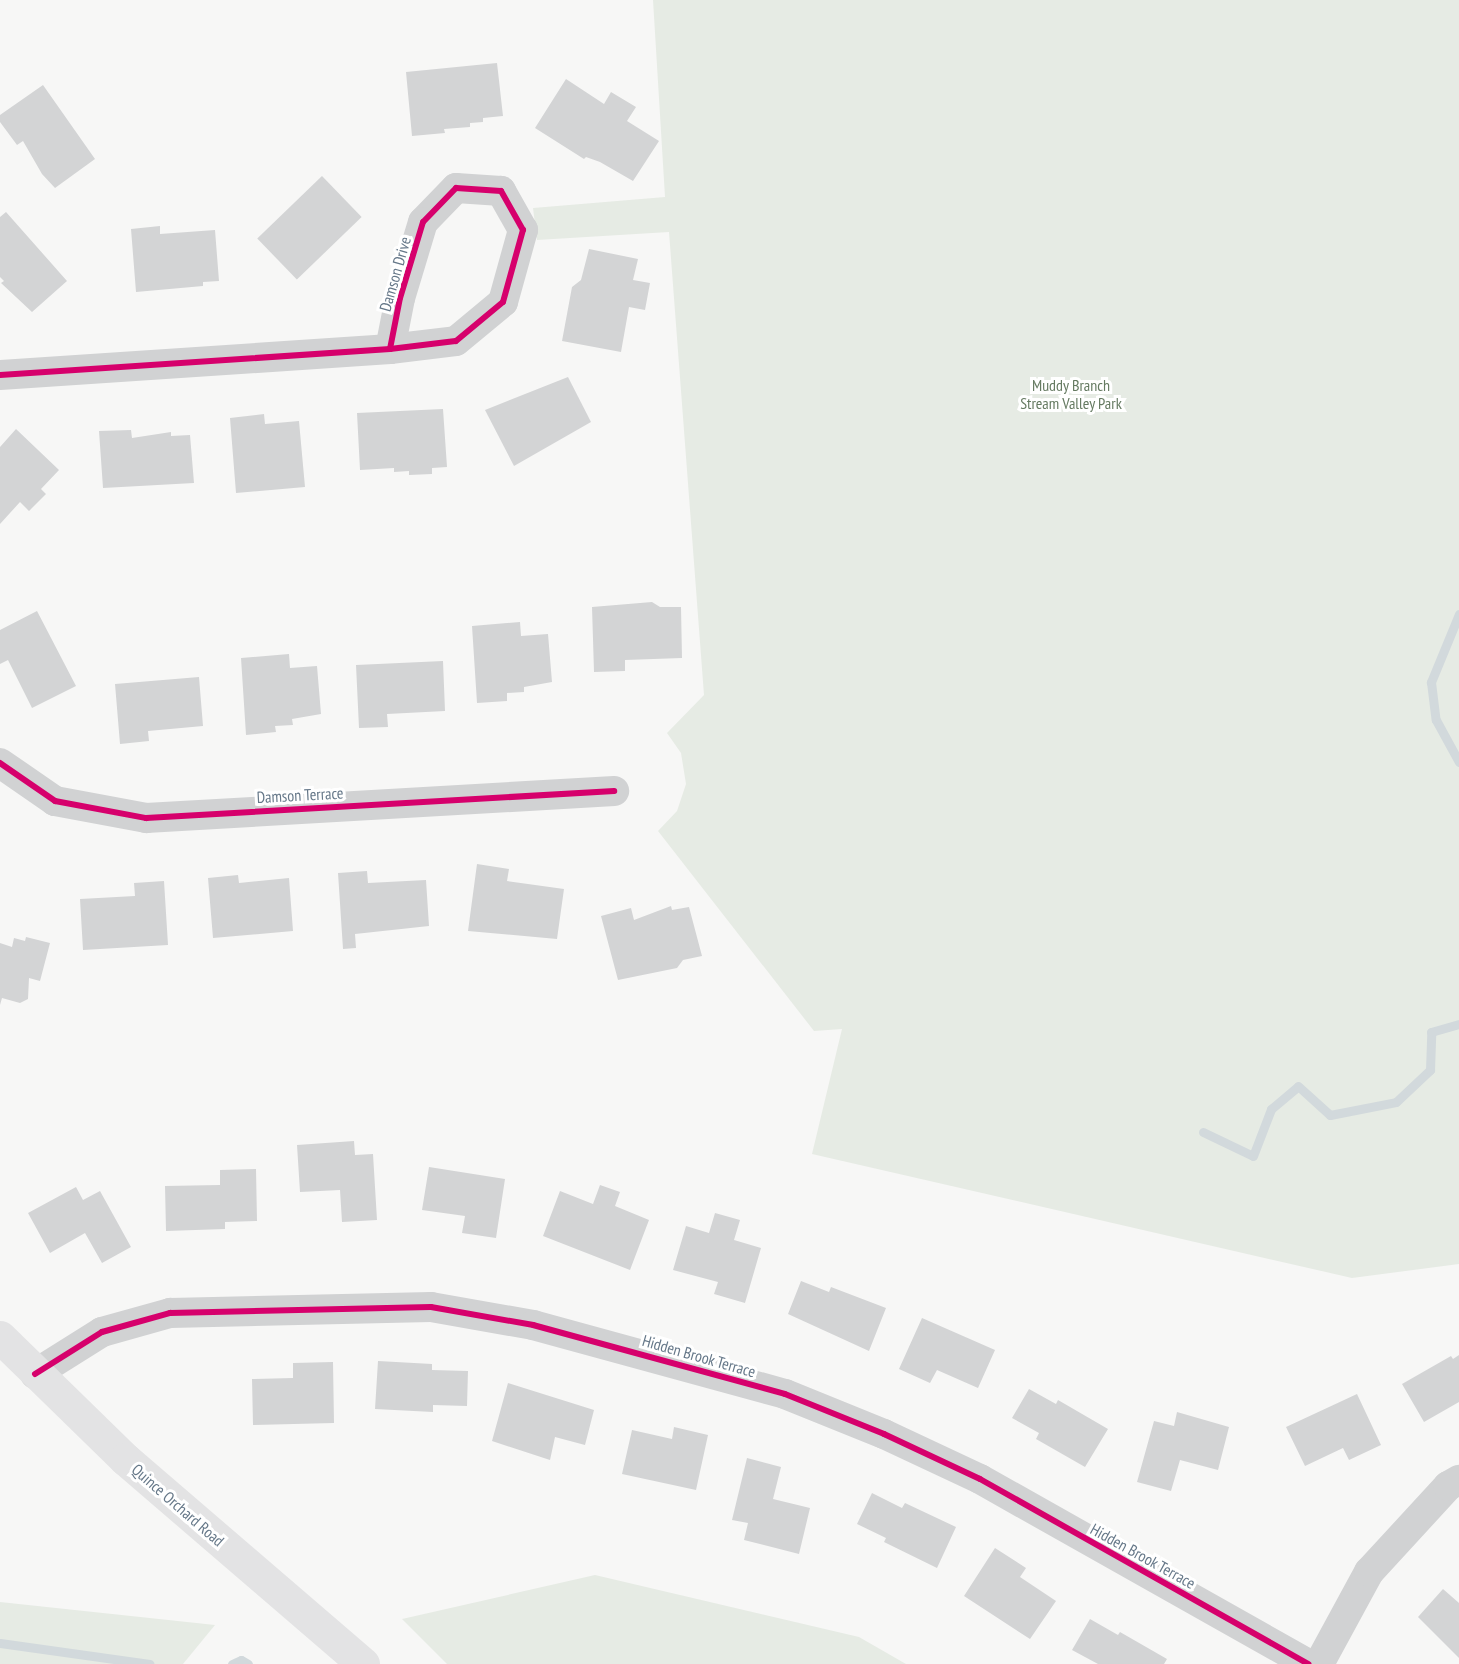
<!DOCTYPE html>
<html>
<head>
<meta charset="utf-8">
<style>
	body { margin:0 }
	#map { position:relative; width:1459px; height:1664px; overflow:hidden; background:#f7f7f6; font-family:"PT Sans Narrow",sans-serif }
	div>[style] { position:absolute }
	.green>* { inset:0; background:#e6ebe4 }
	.stream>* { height:9px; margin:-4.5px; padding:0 4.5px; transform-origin:4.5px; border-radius:4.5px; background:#d2d9dc }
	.building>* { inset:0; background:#d3d4d5; transform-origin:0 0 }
	.street>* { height:30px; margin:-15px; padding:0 15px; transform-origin:15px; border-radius:15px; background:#d1d2d3 }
	.secondary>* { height:33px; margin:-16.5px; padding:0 16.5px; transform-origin:16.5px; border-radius:16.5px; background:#e3e3e4 }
	.cycleway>* { height:6px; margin:-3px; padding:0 3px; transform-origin:3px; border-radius:3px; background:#d6006c }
	span { translate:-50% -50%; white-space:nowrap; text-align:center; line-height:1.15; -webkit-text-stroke:6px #fff; paint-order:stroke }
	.street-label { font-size:16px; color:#657788 }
	.park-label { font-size:16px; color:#657a61 }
</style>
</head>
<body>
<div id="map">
	<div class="green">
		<i style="clip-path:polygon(653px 0,1459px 0,1459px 1264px,1352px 1278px,812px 1154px,842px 1029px,814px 1031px,658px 831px,677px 811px,686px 784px,681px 753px,667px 733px,704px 695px,669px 232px,537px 240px,533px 208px,665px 197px)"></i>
		<i style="clip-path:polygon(595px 1575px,859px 1637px,906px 1664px,447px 1664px,402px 1619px)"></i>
		<i style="clip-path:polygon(0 1602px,215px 1625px,183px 1664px,0 1664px)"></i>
	</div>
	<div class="stream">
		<i style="left:1459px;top:614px;width:74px;rotate:112.4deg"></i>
		<i style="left:1431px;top:682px;width:38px;rotate:83deg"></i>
		<i style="left:1436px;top:720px;width:48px;rotate:61.3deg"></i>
		<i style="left:1203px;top:1132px;width:55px;rotate:25.6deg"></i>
		<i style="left:1253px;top:1156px;width:50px;rotate:-69deg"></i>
		<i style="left:1271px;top:1109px;width:35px;rotate:-40deg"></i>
		<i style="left:1298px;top:1086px;width:43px;rotate:42.2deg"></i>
		<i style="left:1330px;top:1115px;width:67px;rotate:-11.1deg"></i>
		<i style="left:1396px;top:1102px;width:47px;rotate:-43.3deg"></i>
		<i style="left:1430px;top:1070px;width:38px;rotate:-88deg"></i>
		<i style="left:1431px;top:1032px;width:29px;rotate:-16deg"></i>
		<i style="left:0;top:1643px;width:151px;rotate:8deg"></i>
		<i style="left:232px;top:1664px;width:10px;rotate:-24deg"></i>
		<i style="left:241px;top:1660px;width:8px;rotate:30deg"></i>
	</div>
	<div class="building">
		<i style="clip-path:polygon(497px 63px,503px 116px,483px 118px,483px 122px,470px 123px,470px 127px,444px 129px,445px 133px,412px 136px,406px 72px)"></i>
		<i style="clip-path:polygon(566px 79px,604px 104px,611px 92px,636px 107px,627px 121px,659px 141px,633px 181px,600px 162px,586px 157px,584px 159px,535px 128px)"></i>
		<i style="clip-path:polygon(43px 85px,95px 159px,55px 188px,42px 174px,23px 141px,17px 145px,0 122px,0 115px)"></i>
		<i style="left:322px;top:176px;width:57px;height:90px;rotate:46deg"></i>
		<i style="clip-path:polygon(6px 212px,67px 281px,32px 312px,1px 283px,4px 281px,0 277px,0 217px)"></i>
		<i style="clip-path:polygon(160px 226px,160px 234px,215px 230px,219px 281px,203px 282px,203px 286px,136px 292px,131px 229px)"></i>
		<i style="clip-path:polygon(589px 249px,638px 259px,633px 280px,650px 283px,645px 310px,629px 307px,621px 352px,562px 341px,572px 287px,581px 280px)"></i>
		<i style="clip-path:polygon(568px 377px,591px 422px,514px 466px,485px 410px)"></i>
		<i style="clip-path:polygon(443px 409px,447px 467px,432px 468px,432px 474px,409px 475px,409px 471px,394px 472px,394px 468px,360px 470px,357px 413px)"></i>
		<i style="clip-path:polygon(264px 414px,265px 424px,299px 421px,305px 487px,236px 493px,230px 418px)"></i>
		<i style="clip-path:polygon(16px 429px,59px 470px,41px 489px,46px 494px,29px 511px,20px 502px,0 524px,0 447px)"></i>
		<i style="clip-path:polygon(131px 430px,132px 438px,171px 432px,171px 436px,190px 435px,194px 483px,103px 488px,99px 431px)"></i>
		<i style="clip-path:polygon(652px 602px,660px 607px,681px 607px,682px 658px,625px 660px,625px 671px,594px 672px,592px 607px)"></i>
		<i style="clip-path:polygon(37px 611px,76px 686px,32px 708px,8px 660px,0 664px,0 630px)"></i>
		<i style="clip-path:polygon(520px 622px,521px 636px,548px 634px,552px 682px,524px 687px,524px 692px,507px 693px,507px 701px,477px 703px,472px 626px)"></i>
		<i style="clip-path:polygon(289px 654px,290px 668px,317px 666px,321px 714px,292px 719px,293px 725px,275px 726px,276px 732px,246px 735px,241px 658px)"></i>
		<i style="clip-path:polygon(443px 661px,445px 711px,387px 714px,388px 727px,359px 728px,356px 665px)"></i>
		<i style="clip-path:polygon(199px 677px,203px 726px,148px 731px,149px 741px,120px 744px,115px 684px)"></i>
		<i style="clip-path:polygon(477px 864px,509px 869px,507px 881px,564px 889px,557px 939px,468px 931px)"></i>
		<i style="clip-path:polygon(367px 871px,368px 883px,426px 880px,429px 926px,355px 934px,356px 948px,343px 949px,338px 873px)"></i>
		<i style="clip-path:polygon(238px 875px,239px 883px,289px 878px,293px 931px,213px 938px,208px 878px)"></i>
		<i style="clip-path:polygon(164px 881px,168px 945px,83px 950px,80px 899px,135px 896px,134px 883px)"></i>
		<i style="clip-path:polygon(671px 906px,672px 910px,689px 907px,702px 956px,683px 960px,677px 968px,618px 980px,601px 916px,631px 908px,634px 920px)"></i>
		<i style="clip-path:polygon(26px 937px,50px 943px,40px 981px,29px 978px,28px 999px,20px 1003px,2px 998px,0 1005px,0 943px,12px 947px,14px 938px,25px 941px)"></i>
		<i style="clip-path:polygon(354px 1141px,355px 1155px,373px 1154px,377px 1220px,342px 1222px,340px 1190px,300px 1192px,297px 1145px)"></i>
		<i style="clip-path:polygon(429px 1167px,505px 1179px,496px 1238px,462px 1233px,465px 1216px,422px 1210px)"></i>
		<i style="clip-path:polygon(256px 1169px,257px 1221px,225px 1222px,225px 1229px,166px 1231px,165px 1186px,220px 1185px,220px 1170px)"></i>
		<i style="clip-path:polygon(600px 1185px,620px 1192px,615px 1206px,649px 1220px,630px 1270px,543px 1236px,560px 1191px,593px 1204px)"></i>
		<i style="clip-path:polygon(76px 1187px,83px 1200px,100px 1191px,131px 1247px,102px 1263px,85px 1233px,50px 1253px,28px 1213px)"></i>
		<i style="clip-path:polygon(715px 1213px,740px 1220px,734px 1240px,761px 1248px,745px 1303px,714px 1294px,718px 1282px,673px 1270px,686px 1226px,709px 1233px)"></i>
		<i style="clip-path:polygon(801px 1281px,829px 1292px,831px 1287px,886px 1308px,869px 1351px,788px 1314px)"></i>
		<i style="clip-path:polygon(922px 1318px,995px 1350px,978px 1388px,937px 1370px,930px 1383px,899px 1369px)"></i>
		<i style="clip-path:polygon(1459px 1355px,1459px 1402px,1424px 1422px,1402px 1384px,1451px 1356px,1453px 1359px)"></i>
		<i style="clip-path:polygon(378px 1361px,432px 1364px,432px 1370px,468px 1371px,467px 1406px,433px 1405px,433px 1412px,375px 1409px)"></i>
		<i style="clip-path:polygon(333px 1362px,334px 1423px,253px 1425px,252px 1379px,293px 1378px,293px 1363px)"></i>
		<i style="clip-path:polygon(508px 1383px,594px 1410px,585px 1445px,555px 1437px,550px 1460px,492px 1441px)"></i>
		<i style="clip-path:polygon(1029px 1389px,1056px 1404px,1058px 1400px,1108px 1429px,1085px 1467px,1036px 1439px,1039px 1433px,1012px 1418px)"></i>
		<i style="clip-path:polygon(1357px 1394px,1381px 1445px,1349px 1460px,1343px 1448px,1305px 1466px,1286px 1427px)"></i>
		<i style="clip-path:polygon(1177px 1412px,1229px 1427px,1218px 1470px,1180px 1460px,1171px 1491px,1137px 1482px,1154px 1421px,1174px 1426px)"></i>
		<i style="clip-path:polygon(674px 1427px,708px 1435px,696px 1490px,622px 1474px,632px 1430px,672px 1439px)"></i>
		<i style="clip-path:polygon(747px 1458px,781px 1467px,773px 1499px,810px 1508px,799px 1554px,744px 1540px,748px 1523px,732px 1520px)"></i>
		<i style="clip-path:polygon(872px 1493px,902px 1508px,905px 1503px,956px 1527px,937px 1568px,884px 1542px,886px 1538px,857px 1524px)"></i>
		<i style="clip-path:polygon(995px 1548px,1026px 1568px,1020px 1577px,1056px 1601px,1030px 1639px,964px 1596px)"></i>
		<i style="clip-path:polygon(1443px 1589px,1459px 1603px,1459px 1658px,1418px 1617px)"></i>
		<i style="clip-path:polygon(1090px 1619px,1118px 1635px,1120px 1632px,1167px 1659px,1164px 1664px,1098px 1664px,1072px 1650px)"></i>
	</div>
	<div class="street">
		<i style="left:0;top:375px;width:391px;rotate:-3.8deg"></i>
		<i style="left:390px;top:349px;width:66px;rotate:-6.9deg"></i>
		<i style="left:456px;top:341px;width:61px;rotate:-39.7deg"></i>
		<i style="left:503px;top:302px;width:75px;rotate:-74.5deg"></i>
		<i style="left:523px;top:230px;width:45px;rotate:-119.4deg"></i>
		<i style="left:501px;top:191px;width:45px;rotate:-176.2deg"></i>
		<i style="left:456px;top:188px;width:47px;rotate:134.1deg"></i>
		<i style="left:423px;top:222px;width:79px;rotate:106.8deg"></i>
		<i style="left:400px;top:298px;width:52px;rotate:101.1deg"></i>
		<i style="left:0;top:763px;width:67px;rotate:34.6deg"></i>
		<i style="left:55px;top:801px;width:93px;rotate:10.6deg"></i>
		<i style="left:146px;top:818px;width:469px;rotate:-3.3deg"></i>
		<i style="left:35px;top:1374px;width:79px;rotate:-32.1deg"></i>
		<i style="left:102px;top:1332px;width:71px;rotate:-15.6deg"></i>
		<i style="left:170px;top:1313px;width:261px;rotate:-1.3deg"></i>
		<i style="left:431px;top:1307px;width:104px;rotate:10deg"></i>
		<i style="left:533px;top:1325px;width:261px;rotate:15.3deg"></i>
		<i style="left:785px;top:1394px;width:107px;rotate:22deg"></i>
		<i style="left:884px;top:1434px;width:106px;rotate:25.1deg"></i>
		<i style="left:980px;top:1479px;width:377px;rotate:29.4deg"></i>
		<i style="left:1319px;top:1664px;width:105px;rotate:-61.5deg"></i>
		<i style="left:1369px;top:1572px;width:117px;rotate:-47.4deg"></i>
		<i style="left:1448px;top:1486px;width:13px;rotate:-29deg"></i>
	</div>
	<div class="secondary">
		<i style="left:0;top:1337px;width:175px;rotate:44.3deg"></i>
		<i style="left:125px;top:1459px;width:314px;rotate:40.7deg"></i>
	</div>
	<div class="cycleway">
		<i style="left:0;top:375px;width:391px;rotate:-3.8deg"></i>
		<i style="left:390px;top:349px;width:66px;rotate:-6.9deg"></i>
		<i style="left:456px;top:341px;width:61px;rotate:-39.7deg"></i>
		<i style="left:503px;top:302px;width:75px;rotate:-74.5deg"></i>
		<i style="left:523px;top:230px;width:45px;rotate:-119.4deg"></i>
		<i style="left:501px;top:191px;width:45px;rotate:-176.2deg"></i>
		<i style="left:456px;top:188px;width:47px;rotate:134.1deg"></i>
		<i style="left:423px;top:222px;width:79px;rotate:106.8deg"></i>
		<i style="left:400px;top:298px;width:52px;rotate:101.1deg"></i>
		<i style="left:0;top:763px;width:67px;rotate:34.6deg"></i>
		<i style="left:55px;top:801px;width:93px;rotate:10.6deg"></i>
		<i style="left:146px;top:818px;width:469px;rotate:-3.3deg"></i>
		<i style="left:35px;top:1374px;width:79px;rotate:-32.1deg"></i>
		<i style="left:102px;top:1332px;width:71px;rotate:-15.6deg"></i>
		<i style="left:170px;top:1313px;width:261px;rotate:-1.3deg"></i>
		<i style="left:431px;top:1307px;width:104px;rotate:10deg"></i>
		<i style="left:533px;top:1325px;width:261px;rotate:15.3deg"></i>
		<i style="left:785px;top:1394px;width:107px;rotate:22deg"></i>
		<i style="left:884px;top:1434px;width:106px;rotate:25.1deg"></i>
		<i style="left:980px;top:1479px;width:377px;rotate:29.4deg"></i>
	</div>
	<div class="street-label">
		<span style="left:395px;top:274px;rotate:-74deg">Damson Drive</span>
		<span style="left:300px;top:795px;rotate:-3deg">Damson Terrace</span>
		<span style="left:699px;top:1356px;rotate:16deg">Hidden Brook Terrace</span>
		<span style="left:178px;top:1505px;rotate:41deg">Quince Orchard Road</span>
		<span style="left:1143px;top:1556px;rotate:29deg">Hidden Brook Terrace</span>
	</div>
	<div class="park-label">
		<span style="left:1071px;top:394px">Muddy Branch<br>Stream Valley Park</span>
	</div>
</div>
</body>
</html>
